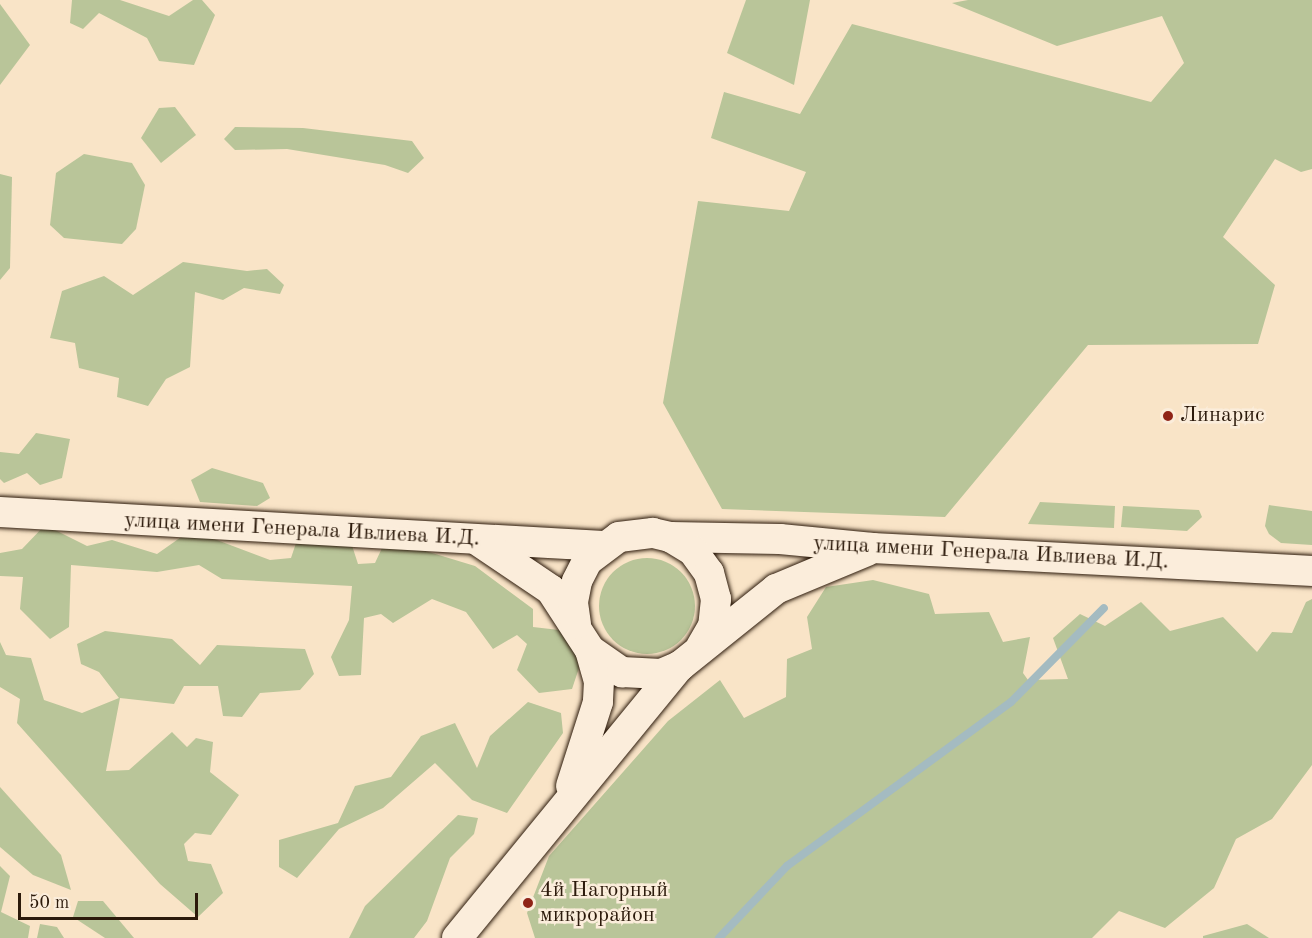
<!DOCTYPE html>
<html>
<head>
<meta charset="utf-8">
<style>
	body { margin:0 }
	#map { position:relative; width:1312px; height:938px; overflow:hidden; background:#f9e4c7; font-family:"Old Standard TT",serif }
	div>[style] { position:absolute }
	.green>* { inset:0; background:#b9c599 }
	.round { border-radius:50% }
	.stream>* { height:8px; margin:-4px; padding:0 4px; transform-origin:4px; border-radius:4px; background:#a4bbc1 }
	.roads { filter:drop-shadow(0 0 2px #2c1a0b) drop-shadow(0 0 2px #2c1a0b) }
	.secondary>* { height:30px; margin:-15px; padding:0 15px; transform-origin:15px; border-radius:15px; background:#fbeddb }
	.dots>* { width:16px; height:16px; translate:-50% -50%; box-sizing:border-box; border:3px solid #fbeddb; border-radius:50% }
	span { translate:-50% -50%; white-space:nowrap; text-align:center; line-height:1.15; -webkit-text-stroke:5px #fbeddb; paint-order:stroke }
	.poi-label { font-size:22px; color:#2c1a0b }
	.left { translate:0 -50%; text-align:left }
	.street-label { font-size:22px; color:#2c1a0b }
	.scale { position:absolute; left:18px; top:893px; width:180px; height:27px; box-sizing:border-box; border:3px solid #2c1a0b; border-top:0; padding-left:8px; font-size:18px; line-height:21px; white-space:nowrap; color:#2c1a0b; -webkit-text-stroke:4px #fbeddb; paint-order:stroke }
</style>
</head>
<body>
<div id="map">
	<div class="green">
		<i style="clip-path:polygon(72px 0,120px 0,169px 16px,193px 0,202px 0,215px 15px,194px 65px,159px 61px,147px 38px,99px 13px,83px 29px,70px 23px)"></i>
		<i style="clip-path:polygon(746px 0,810px 0,794px 85px,727px 53px)"></i>
		<i style="clip-path:polygon(968px 0,1312px 0,1312px 169px,1301px 172px,1275px 159px,1223px 237px,1275px 285px,1258px 344px,1088px 345px,945px 517px,722px 509px,663px 403px,698px 201px,789px 211px,806px 172px,711px 138px,724px 92px,800px 114px,852px 24px,1151px 102px,1184px 63px,1162px 16px,1057px 46px,952px 3px)"></i>
		<i style="clip-path:polygon(0 4px,30px 45px,0 85px)"></i>
		<i style="clip-path:polygon(175px 107px,196px 135px,161px 163px,141px 138px,159px 108px)"></i>
		<i style="clip-path:polygon(235px 127px,303px 128px,412px 141px,424px 158px,408px 173px,385px 165px,287px 149px,235px 150px,224px 139px)"></i>
		<i style="clip-path:polygon(84px 154px,132px 163px,145px 185px,136px 229px,122px 244px,64px 238px,50px 225px,56px 173px)"></i>
		<i style="clip-path:polygon(0 174px,12px 177px,10px 268px,0 280px)"></i>
		<i style="clip-path:polygon(183px 262px,247px 271px,267px 269px,284px 285px,280px 294px,244px 288px,223px 300px,195px 292px,190px 367px,166px 379px,148px 406px,117px 397px,119px 378px,79px 368px,75px 343px,50px 338px,62px 291px,104px 276px,133px 295px)"></i>
		<i style="clip-path:polygon(36px 433px,70px 439px,62px 478px,40px 485px,27px 473px,4px 483px,0 479px,0 452px,19px 454px)"></i>
		<i style="clip-path:polygon(212px 468px,263px 483px,270px 498px,257px 506px,200px 502px,191px 480px)"></i>
		<i style="clip-path:polygon(1040px 502px,1115px 506px,1114px 528px,1028px 524px)"></i>
		<i style="clip-path:polygon(1269px 505px,1312px 511px,1312px 545px,1281px 543px,1269px 534px,1265px 526px)"></i>
		<i style="clip-path:polygon(1123px 506px,1199px 510px,1202px 517px,1187px 531px,1121px 527px)"></i>
		<i style="clip-path:polygon(45px 525px,87px 546px,112px 540px,157px 554px,184px 535px,209px 537px,270px 560px,291px 558px,296px 543px,347px 530px,358px 564px,375px 563px,382px 548px,419px 549px,475px 566px,533px 609px,533px 627px,559px 630px,581px 662px,572px 689px,539px 693px,517px 670px,527px 644px,517px 635px,493px 649px,466px 612px,432px 599px,393px 623px,381px 614px,364px 618px,361px 675px,339px 676px,331px 657px,349px 620px,352px 586px,222px 579px,199px 565px,157px 572px,71px 565px,69px 627px,50px 639px,20px 609px,23px 577px,0 576px,0 553px,22px 549px)"></i>
		<i class="round" style="left:599px;top:558px;width:96px;height:96px"></i>
		<i style="clip-path:polygon(873px 580px,929px 594px,935px 614px,989px 612px,1003px 642px,1030px 637px,1023px 673px,1028px 680px,1068px 679px,1053px 638px,1080px 614px,1105px 626px,1141px 602px,1170px 631px,1223px 617px,1257px 652px,1272px 632px,1292px 633px,1306px 602px,1312px 599px,1312px 765px,1272px 819px,1236px 839px,1214px 888px,1165px 928px,1119px 911px,1092px 938px,535px 938px,527px 913px,549px 856px,668px 721px,720px 680px,744px 718px,786px 697px,787px 659px,812px 649px,807px 617px,826px 587px)"></i>
		<i style="clip-path:polygon(105px 631px,172px 639px,200px 665px,217px 645px,305px 649px,314px 674px,300px 690px,260px 693px,242px 717px,223px 716px,218px 686px,184px 686px,174px 704px,120px 698px,106px 771px,129px 770px,172px 732px,187px 747px,196px 738px,213px 742px,210px 772px,239px 795px,211px 835px,195px 833px,184px 844px,188px 861px,211px 864px,223px 893px,198px 917px,160px 884px,17px 723px,20px 699px,0 687px,0 642px,6px 655px,31px 658px,44px 700px,82px 713px,119px 698px,99px 672px,81px 664px,77px 644px)"></i>
		<i style="clip-path:polygon(528px 702px,561px 713px,563px 733px,507px 813px,472px 800px,435px 763px,383px 808px,339px 829px,297px 878px,279px 867px,279px 840px,338px 823px,355px 786px,391px 777px,421px 736px,455px 723px,477px 768px,490px 736px)"></i>
		<i style="clip-path:polygon(0 787px,61px 855px,71px 890px,33px 875px,0 847px)"></i>
		<i style="clip-path:polygon(458px 815px,478px 818px,474px 834px,450px 858px,427px 921px,414px 938px,349px 938px,365px 906px)"></i>
		<i style="clip-path:polygon(0 866px,10px 876px,1px 912px,30px 926px,28px 938px,0 938px)"></i>
		<i style="clip-path:polygon(78px 901px,103px 901px,134px 938px,105px 938px,73px 917px)"></i>
		<i style="clip-path:polygon(40px 924px,57px 927px,64px 938px,37px 938px)"></i>
		<i style="clip-path:polygon(1247px 924px,1269px 938px,1203px 938px,1203px 936px)"></i>
	</div>
	<div class="stream">
		<i style="left:719px;top:938px;width:99px;rotate:-46.6deg"></i>
		<i style="left:787px;top:866px;width:278px;rotate:-36.2deg"></i>
		<i style="left:1011px;top:702px;width:132px;rotate:-45.3deg"></i>
	</div>
	<div class="roads">
		<div class="secondary">
			<i style="left:0;top:512px;width:604px;rotate:3.23deg"></i>
			<i style="left:670px;top:537px;width:110px;rotate:1deg"></i>
			<i style="left:780px;top:539px;width:93px;rotate:5.5deg"></i>
			<i style="left:873px;top:548px;width:440px;rotate:3deg"></i>
			<i style="left:477px;top:540px;width:89px;rotate:34deg"></i>
			<i style="left:551px;top:590px;width:72px;rotate:57deg"></i>
			<i style="left:590px;top:650px;width:32px;rotate:74deg"></i>
			<i style="left:599px;top:681px;width:21px;rotate:93deg"></i>
			<i style="left:598px;top:702px;width:88px;rotate:107.8deg"></i>
			<i style="left:576px;top:624px;width:22px;rotate:-98deg"></i>
			<i style="left:573px;top:602px;width:21px;rotate:-79deg"></i>
			<i style="left:577px;top:581px;width:22px;rotate:-63deg"></i>
			<i style="left:587px;top:561px;width:40px;rotate:-37deg"></i>
			<i style="left:619px;top:537px;width:34px;rotate:-7deg"></i>
			<i style="left:653px;top:533px;width:17px;rotate:13deg"></i>
			<i style="left:670px;top:537px;width:27px;rotate:31deg"></i>
			<i style="left:693px;top:551px;width:27px;rotate:54deg"></i>
			<i style="left:709px;top:573px;width:27px;rotate:75deg"></i>
			<i style="left:716px;top:599px;width:27px;rotate:96deg"></i>
			<i style="left:713px;top:626px;width:24px;rotate:120deg"></i>
			<i style="left:590px;top:650px;width:39px;rotate:35deg"></i>
			<i style="left:622px;top:672px;width:39px;rotate:3deg"></i>
			<i style="left:661px;top:674px;width:21px;rotate:-23deg"></i>
			<i style="left:457px;top:938px;width:352px;rotate:-50.7deg"></i>
			<i style="left:680px;top:666px;width:123px;rotate:-38.7deg"></i>
			<i style="left:776px;top:589px;width:99px;rotate:-22.7deg"></i>
		</div>
	</div>
	<div class="dots">
		<i style="left:1168px;top:416px;background:#8f2418"></i>
		<i style="left:528px;top:903px;background:#8f2418"></i>
	</div>
	<div class="poi-label">
		<span class="left" style="left:1180px;top:416px">Линарис</span>
		<span class="left" style="left:540px;top:903px">4й Нагорный<br>микрорайон</span>
	</div>
	<div class="street-label">
		<span style="left:302px;top:530px;rotate:3deg">улица имени Генерала Ивлиева И.Д.</span>
		<span style="left:991px;top:553px;rotate:3deg">улица имени Генерала Ивлиева И.Д.</span>
	</div>
	<div class="scale">50 m</div>
</div>
</body>
</html>
